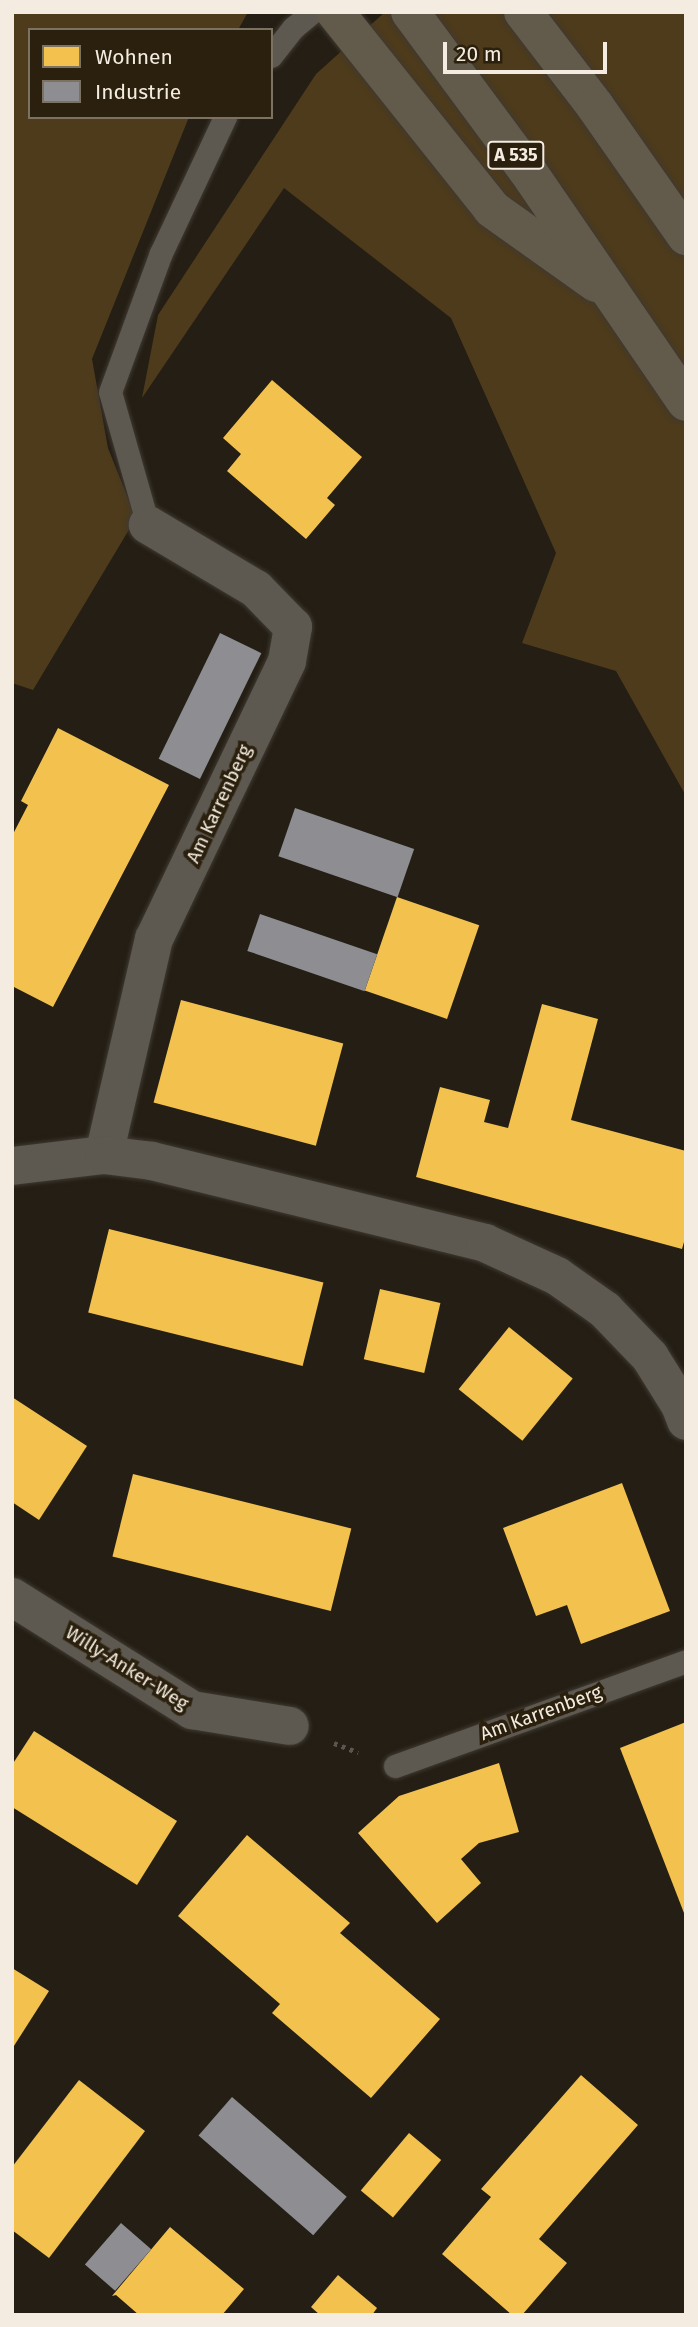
<!DOCTYPE html>
<html>
<head>
<meta charset="utf-8">
<style>
	body { margin:0 }
	#map { position:relative; width:698px; height:2327px; overflow:hidden; background:#241e14; font-family:"Fira Sans",sans-serif }
	div>[style] { position:absolute }
	.green>* { inset:0; background:#4d3b1c }
	.homes>* { inset:0; background:#f2c14e; transform-origin:0 0 }
	.industry>* { inset:0; background:#8d8d92; transform-origin:0 0 }
	.path>* { height:4.5px; margin-top:-2.25px; transform-origin:0; background:repeating-linear-gradient(90deg,#5b554f 0 3.5px,transparent 0 8.5px) }
	.roads { filter:drop-shadow(0 0 2px #3f3932) drop-shadow(0 0 2px #3f3932) }
	.lane>* { height:23px; margin:-11.5px; padding:0 11.5px; transform-origin:11.5px; border-radius:11.5px; background:#5d5850 }
	.street>* { height:38px; margin:-19px; padding:0 19px; transform-origin:19px; border-radius:19px; background:#5d5850 }
	.highway>* { height:38px; margin:-19px; padding:0 19px; transform-origin:19px; border-radius:19px; background:#625a4a }
	span { translate:-50% -50%; white-space:nowrap; text-align:center; line-height:1.15; -webkit-text-stroke:7px #2b200d; paint-order:stroke }
	.shield-label span { padding:2px 5px; background:#2b200d; border:2px solid; border-radius:5px; -webkit-text-stroke-width:0 }
	.shield-label { font-size:18px; color:#f4ece1; font-weight:700 }
	.street-label { font-size:19px; color:#f4ece1 }
	.frame { position:absolute; inset:0; border:14px solid #f4ece1; pointer-events:none }
	.legend { position:absolute; left:28px; top:28px; width:245px; height:91px; box-sizing:border-box; background:#2b200d; border:2px solid #7b7262; margin:0; padding:9px 12px; list-style:none; font-size:21px; color:#f4ece1 }
	.legend li { display:flex; align-items:center; gap:14px; height:35px }
	.legend b { width:35px; border:2px solid #7b7262 }
	.scale { position:absolute; left:443px; top:42px; width:164px; height:32px; box-sizing:border-box; border:4px solid #f4ece1; border-top:0; padding-left:9px; font-size:21px; line-height:24px; white-space:nowrap; color:#f4ece1; -webkit-text-stroke:5px #2b200d; paint-order:stroke }
</style>
</head>
<body>
<div id="map">
	<div class="green">
		<i style="clip-path:polygon(12px 12px,248px 12px,238px 30px,30px 30px,30px 117px,189px 117px,92px 359px,108px 448px,136px 518px,33px 690px,12px 683px)"></i>
		<i style="clip-path:polygon(385px 12px,686px 12px,686px 796px,616px 671px,522px 643px,556px 553px,451px 318px,284px 188px,142px 398px,158px 315px,316px 74px)"></i>
	</div>
	<div class="homes">
		<i style="clip-path:polygon(272px 380px,362px 457px,327px 498px,335px 505px,306px 539px,227px 471px,241px 454px,223px 438px)"></i>
		<i style="clip-path:polygon(58px 728px,169px 785px,53px 1007px,12px 986px,12px 836px,28px 805px,21px 801px)"></i>
		<i style="left:397px;top:897px;width:87px;height:99px;rotate:19deg"></i>
		<i style="left:181px;top:1000px;width:168px;height:106px;rotate:15deg"></i>
		<i style="clip-path:polygon(542px 1004px,598px 1019px,571px 1120px,686px 1151px,686px 1235px,682px 1249px,416px 1177px,440px 1087px,490px 1100px,484px 1122px,508px 1128px)"></i>
		<i style="left:109px;top:1229px;width:221px;height:86px;rotate:14deg"></i>
		<i style="left:380px;top:1289px;width:62px;height:72px;rotate:13deg"></i>
		<i style="left:509px;top:1327px;width:82px;height:80px;rotate:39deg"></i>
		<i style="clip-path:polygon(12px 1397px,87px 1446px,39px 1520px,12px 1502px)"></i>
		<i style="left:133px;top:1474px;width:225px;height:85px;rotate:14deg"></i>
		<i style="clip-path:polygon(622px 1483px,670px 1611px,581px 1644px,567px 1605px,536px 1616px,503px 1528px)"></i>
		<i style="clip-path:polygon(686px 1722px,686px 1912px,684px 1913px,620px 1748px)"></i>
		<i style="clip-path:polygon(34px 1731px,177px 1821px,137px 1885px,12px 1807px,12px 1765px)"></i>
		<i style="clip-path:polygon(499px 1763px,519px 1832px,479px 1843px,461px 1859px,481px 1883px,437px 1923px,358px 1833px,399px 1796px)"></i>
		<i style="clip-path:polygon(247px 1835px,350px 1923px,340px 1933px,440px 2019px,371px 2098px,272px 2013px,280px 2004px,178px 1916px)"></i>
		<i style="clip-path:polygon(12px 1968px,49px 1991px,12px 2049px)"></i>
		<i style="clip-path:polygon(581px 2075px,638px 2125px,539px 2239px,567px 2263px,522px 2315px,512px 2315px,442px 2254px,491px 2197px,481px 2189px)"></i>
		<i style="clip-path:polygon(79px 2080px,145px 2131px,49px 2258px,12px 2230px,12px 2167px)"></i>
		<i style="left:409px;top:2133px;width:42px;height:75px;rotate:40deg"></i>
		<i style="clip-path:polygon(170px 2227px,244px 2289px,222px 2315px,139px 2315px,116px 2295px,112px 2296px)"></i>
		<i style="clip-path:polygon(338px 2275px,377px 2308px,372px 2315px,320px 2315px,311px 2307px)"></i>
	</div>
	<div class="industry">
		<i style="left:220px;top:633px;width:46px;height:140px;rotate:26deg"></i>
		<i style="left:295px;top:808px;width:126px;height:51px;rotate:19deg"></i>
		<i style="left:260px;top:914px;width:124px;height:39px;rotate:19deg"></i>
		<i style="left:232px;top:2097px;width:152px;height:51px;rotate:41deg"></i>
		<i style="left:121px;top:2223px;width:40px;height:55px;rotate:41deg"></i>
	</div>
	<div class="path">
		<i style="left:334px;top:1743px;width:26px;rotate:21deg"></i>
	</div>
	<div class="roads">
		<div class="lane">
			<i style="left:271px;top:56px;width:36px;rotate:-52deg"></i>
			<i style="left:293px;top:28px;width:25px;rotate:-40deg"></i>
			<i style="left:148px;top:525px;width:138px;rotate:-105.9deg"></i>
			<i style="left:110px;top:392px;width:148px;rotate:-69.9deg"></i>
			<i style="left:161px;top:253px;width:150px;rotate:-64.8deg"></i>
			<i style="left:395px;top:1766px;width:309px;rotate:-19.8deg"></i>
		</div>
		<div class="street">
			<i style="left:104px;top:1155px;width:222px;rotate:-77deg"></i>
			<i style="left:154px;top:939px;width:308px;rotate:-64.4deg"></i>
			<i style="left:287px;top:661px;width:35px;rotate:-80deg"></i>
			<i style="left:293px;top:627px;width:53px;rotate:-134.2deg"></i>
			<i style="left:256px;top:589px;width:126px;rotate:-149.3deg"></i>
			<i style="left:12px;top:1166px;width:93px;rotate:-6.8deg"></i>
			<i style="left:104px;top:1155px;width:48px;rotate:7.1deg"></i>
			<i style="left:152px;top:1161px;width:343px;rotate:13.8deg"></i>
			<i style="left:485px;top:1243px;width:79px;rotate:24.6deg"></i>
			<i style="left:557px;top:1276px;width:59px;rotate:35.3deg"></i>
			<i style="left:605px;top:1310px;width:65px;rotate:46.2deg"></i>
			<i style="left:650px;top:1357px;width:57px;rotate:58deg"></i>
			<i style="left:680px;top:1405px;width:17px;rotate:69deg"></i>
			<i style="left:12px;top:1597px;width:213px;rotate:32.1deg"></i>
			<i style="left:192px;top:1710px;width:99px;rotate:9.3deg"></i>
		</div>
		<div class="highway">
			<i style="left:335px;top:12px;width:252px;rotate:51.4deg"></i>
			<i style="left:492px;top:209px;width:128px;rotate:35.4deg"></i>
			<i style="left:410px;top:12px;width:197px;rotate:53.5deg"></i>
			<i style="left:527px;top:170px;width:281px;rotate:55.6deg"></i>
			<i style="left:523px;top:12px;width:118px;rotate:52.5deg"></i>
			<i style="left:595px;top:106px;width:159px;rotate:55deg"></i>
		</div>
	</div>
	<div class="shield-label">
		<span style="left:516px;top:155px">A 535</span>
	</div>
	<div class="street-label">
		<span style="left:219px;top:804px;rotate:-65deg">Am Karrenberg</span>
		<span style="left:127px;top:1668px;rotate:32deg">Willy-Anker-Weg</span>
		<span style="left:541px;top:1713px;rotate:-20deg">Am Karrenberg</span>
	</div>
	<div class="frame"></div>
	<ul class="legend">
	<li><b style="height:19px;background:#f2c14e"></b>Wohnen</li>
	<li><b style="height:19px;background:#8d8d92"></b>Industrie</li>
	</ul>
	<div class="scale">20 m</div>
</div>
</body>
</html>
